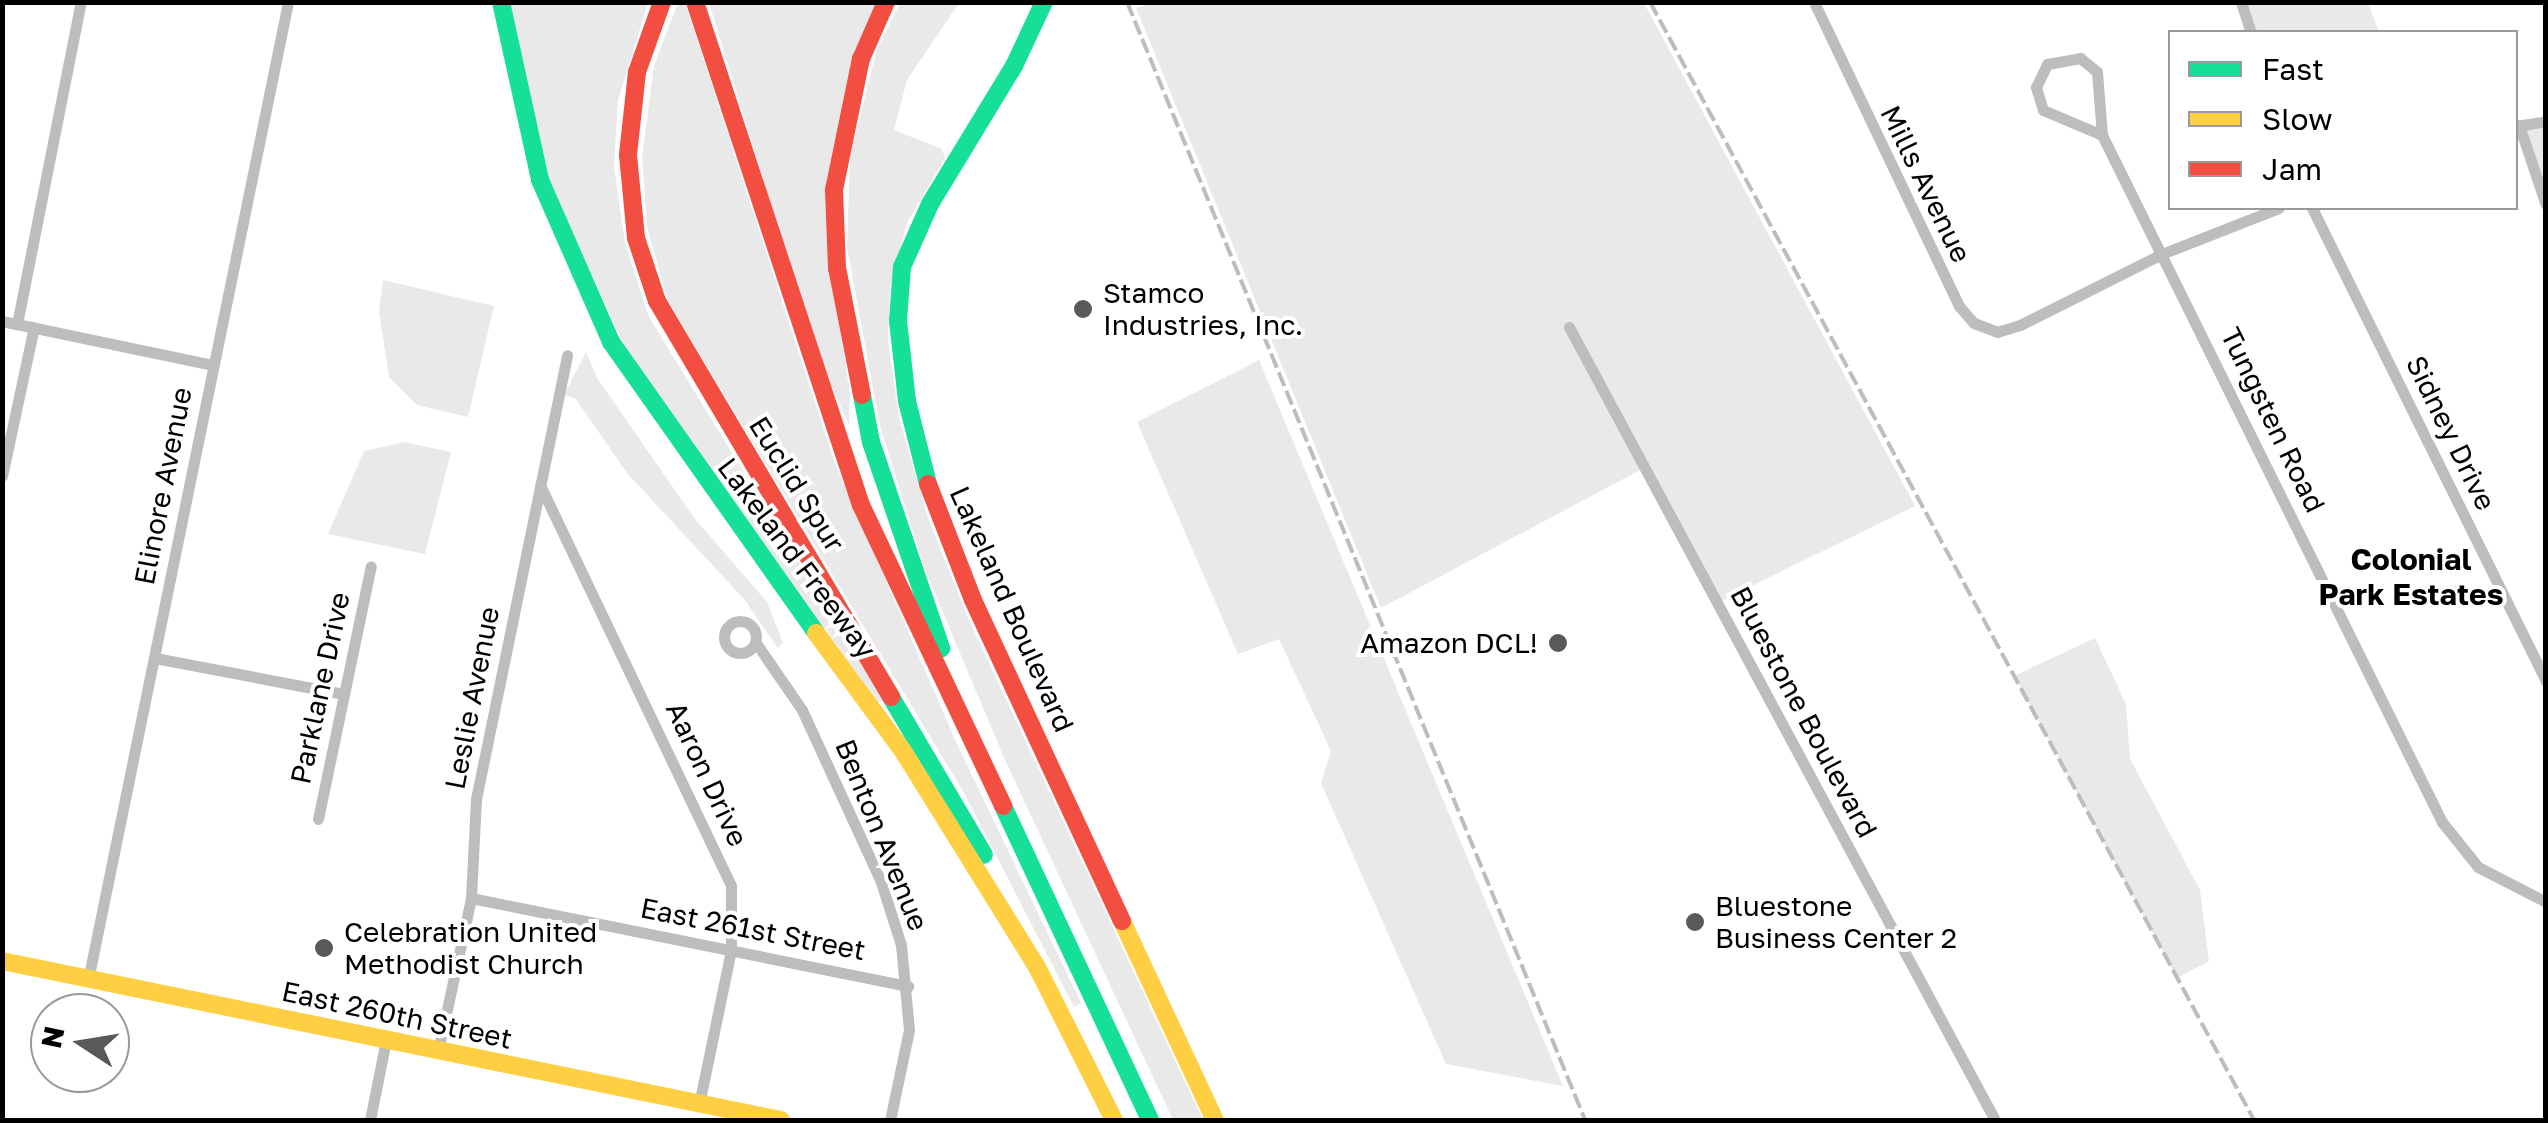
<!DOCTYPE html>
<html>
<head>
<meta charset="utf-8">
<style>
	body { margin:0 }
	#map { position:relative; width:2548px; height:1123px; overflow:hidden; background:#fff; font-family:"Golos Text",sans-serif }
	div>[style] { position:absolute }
	.green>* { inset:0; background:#e9e9e9 }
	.street>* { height:11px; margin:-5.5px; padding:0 5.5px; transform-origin:5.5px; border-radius:5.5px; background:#bdbdbd }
	.street>.ring { margin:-5.5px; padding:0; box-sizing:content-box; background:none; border:11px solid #bdbdbd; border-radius:50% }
	.fast>* { height:18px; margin:-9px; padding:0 9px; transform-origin:9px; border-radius:9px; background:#16e098 }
	.slow>* { height:18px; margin:-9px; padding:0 9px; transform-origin:9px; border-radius:9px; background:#ffcf43 }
	.jam>* { height:18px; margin:-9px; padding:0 9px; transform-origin:9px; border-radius:9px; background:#f24e42 }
	.rail>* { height:4px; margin-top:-2px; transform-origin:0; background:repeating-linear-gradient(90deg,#bdbdbd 0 15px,transparent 0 20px) }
	.dots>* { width:28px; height:28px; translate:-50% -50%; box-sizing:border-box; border:5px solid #fff; border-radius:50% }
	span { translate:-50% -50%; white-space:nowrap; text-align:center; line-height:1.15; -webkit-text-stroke:8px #fff; paint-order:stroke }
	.street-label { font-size:28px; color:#000 }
	.poi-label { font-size:28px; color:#000 }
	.left { translate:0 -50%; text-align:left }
	.right { translate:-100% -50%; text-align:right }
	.neighbourhood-label { font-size:30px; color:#000; font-weight:700 }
	.frame { position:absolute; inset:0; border:5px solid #000; pointer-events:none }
	.legend { position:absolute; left:2168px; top:30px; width:350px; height:180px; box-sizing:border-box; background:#fff; border:2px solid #999; margin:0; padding:12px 18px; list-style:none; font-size:30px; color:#000 }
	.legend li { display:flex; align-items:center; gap:20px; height:50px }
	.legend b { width:50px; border:2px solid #999 }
	.north { position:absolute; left:30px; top:993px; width:100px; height:100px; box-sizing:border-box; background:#fff; border:2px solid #999; border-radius:50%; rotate:282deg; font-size:28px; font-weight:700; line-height:40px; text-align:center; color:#000 }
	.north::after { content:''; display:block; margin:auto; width:35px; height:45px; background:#595959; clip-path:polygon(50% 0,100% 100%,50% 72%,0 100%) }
</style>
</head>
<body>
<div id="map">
	<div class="green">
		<i style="clip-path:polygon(1157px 2px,1644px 3px,1915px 506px,1717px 603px,1644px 468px,1381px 608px,1136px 8px)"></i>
		<i style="clip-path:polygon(510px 3px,648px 3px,618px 100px,614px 167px,625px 243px,649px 317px,883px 700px,878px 702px,634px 366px,551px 187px)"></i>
		<i style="clip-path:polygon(685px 3px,835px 464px,958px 746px,1081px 1003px,1074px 1007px,964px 793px,668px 301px,647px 227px,642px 157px,654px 66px,677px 5px)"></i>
		<i style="clip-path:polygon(709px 3px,876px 3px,828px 259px,850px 393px,849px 425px,818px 356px)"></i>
		<i style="clip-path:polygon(900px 3px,959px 3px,907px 80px,894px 130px,942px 149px,945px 158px,907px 223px,890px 288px,888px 341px,899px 418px,928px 518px,968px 618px,1203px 1120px,1173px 1120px,1005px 760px,925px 570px,880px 426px,847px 247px,850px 156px,877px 49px)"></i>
		<i style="clip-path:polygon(2241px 3px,2368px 3px,2379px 32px,2251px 32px)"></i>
		<i style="clip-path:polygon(2545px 121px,2545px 205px,2519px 125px)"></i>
		<i style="clip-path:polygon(383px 280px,494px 306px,468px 417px,417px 405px,389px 377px,379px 311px)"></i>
		<i style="clip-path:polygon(586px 352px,597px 378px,695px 519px,767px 602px,783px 643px,778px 648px,744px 599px,627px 473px,575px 398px,564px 395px)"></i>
		<i style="clip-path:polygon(1259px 360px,1563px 1086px,1446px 1064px,1321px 783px,1331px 751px,1279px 639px,1238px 654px,1137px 422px)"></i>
		<i style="clip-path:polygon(404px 442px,451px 452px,425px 554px,328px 534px,364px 451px)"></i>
		<i style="clip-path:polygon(2095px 638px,2126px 704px,2130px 759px,2200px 890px,2209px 961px,2177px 978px,2014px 676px)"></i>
	</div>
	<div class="street">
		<i style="left:1814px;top:2px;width:337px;rotate:64.5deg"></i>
		<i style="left:1959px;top:306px;width:23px;rotate:49deg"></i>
		<i style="left:1974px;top:323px;width:25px;rotate:21deg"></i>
		<i style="left:1997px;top:332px;width:24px;rotate:-17deg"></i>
		<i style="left:2020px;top:325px;width:161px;rotate:-26.6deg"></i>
		<i style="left:2164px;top:253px;width:123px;rotate:-21.4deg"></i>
		<i style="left:2241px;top:2px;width:32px;rotate:72deg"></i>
		<i style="left:2519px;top:125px;width:84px;rotate:71.4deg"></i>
		<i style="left:2516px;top:126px;width:30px;rotate:-9deg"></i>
		<i style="left:2102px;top:135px;width:64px;rotate:-157deg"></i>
		<i style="left:2043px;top:110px;width:24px;rotate:-107deg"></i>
		<i style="left:2036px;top:87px;width:25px;rotate:-64deg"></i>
		<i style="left:2047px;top:64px;width:34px;rotate:-10deg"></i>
		<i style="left:2080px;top:58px;width:22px;rotate:39deg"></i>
		<i style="left:2097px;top:72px;width:63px;rotate:85.5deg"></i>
		<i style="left:2102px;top:135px;width:767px;rotate:63.67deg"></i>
		<i style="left:2442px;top:822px;width:58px;rotate:51.3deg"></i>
		<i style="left:2478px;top:867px;width:76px;rotate:27.2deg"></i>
		<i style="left:2312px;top:208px;width:528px;rotate:63.68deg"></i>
		<i style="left:2px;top:321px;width:216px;rotate:11.8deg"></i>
		<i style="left:17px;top:324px;width:328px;rotate:-78.8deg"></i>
		<i style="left:1569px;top:327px;width:900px;rotate:61.76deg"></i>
		<i style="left:2px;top:476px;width:152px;rotate:-77.9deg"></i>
		<i style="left:540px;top:485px;width:444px;rotate:64.5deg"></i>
		<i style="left:731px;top:886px;width:64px;rotate:90deg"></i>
		<i style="left:731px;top:950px;width:157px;rotate:101.7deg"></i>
		<i class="ring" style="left:724px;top:621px;width:21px;height:21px"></i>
		<i style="left:756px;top:643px;width:81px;rotate:55.5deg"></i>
		<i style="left:802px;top:710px;width:189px;rotate:65.3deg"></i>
		<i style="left:881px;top:882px;width:66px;rotate:72.4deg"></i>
		<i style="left:901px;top:945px;width:85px;rotate:84.6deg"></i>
		<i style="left:909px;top:1030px;width:92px;rotate:101.9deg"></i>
		<i style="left:155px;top:658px;width:192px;rotate:10.8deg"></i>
		<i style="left:318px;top:819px;width:258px;rotate:-78.2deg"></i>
		<i style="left:471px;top:898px;width:446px;rotate:11.4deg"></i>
		<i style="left:88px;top:980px;width:998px;rotate:-78.44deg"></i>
		<i style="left:438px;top:1051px;width:157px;rotate:-77.8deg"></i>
		<i style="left:471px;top:898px;width:99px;rotate:-87.1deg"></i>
		<i style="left:476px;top:799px;width:453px;rotate:-78.4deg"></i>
		<i style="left:370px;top:1120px;width:82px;rotate:-78.7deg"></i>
	</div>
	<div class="fast">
		<i style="left:501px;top:2px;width:182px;rotate:77.6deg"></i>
		<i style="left:540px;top:180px;width:177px;rotate:66.3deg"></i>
		<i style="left:611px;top:342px;width:356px;rotate:54.8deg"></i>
		<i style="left:862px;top:395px;width:48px;rotate:79.2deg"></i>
		<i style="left:871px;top:442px;width:218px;rotate:71.2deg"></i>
		<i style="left:928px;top:484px;width:86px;rotate:-104.2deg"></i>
		<i style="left:907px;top:401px;width:81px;rotate:-96.4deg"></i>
		<i style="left:898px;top:321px;width:54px;rotate:-85.8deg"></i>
		<i style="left:902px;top:267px;width:69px;rotate:-66deg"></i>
		<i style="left:930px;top:204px;width:162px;rotate:-58.7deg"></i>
		<i style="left:1014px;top:66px;width:71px;rotate:-64.9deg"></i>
		<i style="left:891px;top:697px;width:183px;rotate:59.5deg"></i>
		<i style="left:1003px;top:806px;width:347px;rotate:64.9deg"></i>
	</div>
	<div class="slow">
		<i style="left:816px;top:633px;width:147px;rotate:53.6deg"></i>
		<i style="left:903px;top:751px;width:254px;rotate:58.2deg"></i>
		<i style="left:1037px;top:967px;width:171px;rotate:63.3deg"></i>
		<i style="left:1122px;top:921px;width:220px;rotate:65deg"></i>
		<i style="left:2px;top:961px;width:795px;rotate:11.54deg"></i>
	</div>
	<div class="jam">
		<i style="left:662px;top:2px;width:74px;rotate:109.7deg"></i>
		<i style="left:637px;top:72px;width:83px;rotate:96.2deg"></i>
		<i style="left:628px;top:155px;width:83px;rotate:84.5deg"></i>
		<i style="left:636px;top:238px;width:66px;rotate:71.6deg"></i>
		<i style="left:657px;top:301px;width:460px;rotate:59.4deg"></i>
		<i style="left:695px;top:2px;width:530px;rotate:71.74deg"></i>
		<i style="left:861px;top:505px;width:333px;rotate:64.7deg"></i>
		<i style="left:862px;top:395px;width:129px;rotate:-101.1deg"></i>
		<i style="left:837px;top:268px;width:78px;rotate:-92.2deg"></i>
		<i style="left:834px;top:190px;width:134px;rotate:-78.4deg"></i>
		<i style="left:861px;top:59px;width:62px;rotate:-66.3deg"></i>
		<i style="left:928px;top:484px;width:124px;rotate:68.8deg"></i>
		<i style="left:973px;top:600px;width:354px;rotate:65.1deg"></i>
	</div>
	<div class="rail">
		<i style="left:1127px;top:2px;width:1208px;rotate:67.72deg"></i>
		<i style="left:1650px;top:2px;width:1271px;rotate:61.62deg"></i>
	</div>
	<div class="dots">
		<i style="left:1083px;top:309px;background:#595959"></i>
		<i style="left:1558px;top:643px;background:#595959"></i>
		<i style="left:1695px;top:922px;background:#595959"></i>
		<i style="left:324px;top:948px;background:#595959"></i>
	</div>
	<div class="street-label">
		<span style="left:1926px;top:184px;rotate:64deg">Mills Avenue</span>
		<span style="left:2273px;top:420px;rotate:64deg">Tungsten Road</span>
		<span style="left:2451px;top:433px;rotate:64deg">Sidney Drive</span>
		<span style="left:797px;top:484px;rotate:58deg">Euclid Spur</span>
		<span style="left:163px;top:486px;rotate:-79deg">Elinore Avenue</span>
		<span style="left:797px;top:558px;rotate:53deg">Lakeland Freeway</span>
		<span style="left:1012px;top:609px;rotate:66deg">Lakeland Boulevard</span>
		<span style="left:320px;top:688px;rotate:-78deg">Parklane Drive</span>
		<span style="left:472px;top:698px;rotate:-79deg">Leslie Avenue</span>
		<span style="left:1804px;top:712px;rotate:62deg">Bluestone Boulevard</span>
		<span style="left:707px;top:774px;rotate:65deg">Aaron Drive</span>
		<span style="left:882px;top:835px;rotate:68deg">Benton Avenue</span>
		<span style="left:753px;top:929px;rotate:11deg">East 261st Street</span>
		<span style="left:397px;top:1015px;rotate:12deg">East 260th Street</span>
	</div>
	<div class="poi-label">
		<span class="left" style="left:1103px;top:309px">Stamco<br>Industries, Inc.</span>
		<span class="right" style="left:1538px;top:643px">Amazon DCL!</span>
		<span class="left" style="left:1715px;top:922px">Bluestone<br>Business Center 2</span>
		<span class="left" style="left:344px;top:948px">Celebration United<br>Methodist Church</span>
	</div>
	<div class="neighbourhood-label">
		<span style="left:2411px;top:576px">Colonial<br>Park Estates</span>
	</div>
	<div class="frame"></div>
	<ul class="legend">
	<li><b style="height:12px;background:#16e098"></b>Fast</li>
	<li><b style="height:12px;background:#ffcf43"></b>Slow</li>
	<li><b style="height:12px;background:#f24e42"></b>Jam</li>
	</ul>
	<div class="north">N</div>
</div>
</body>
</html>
